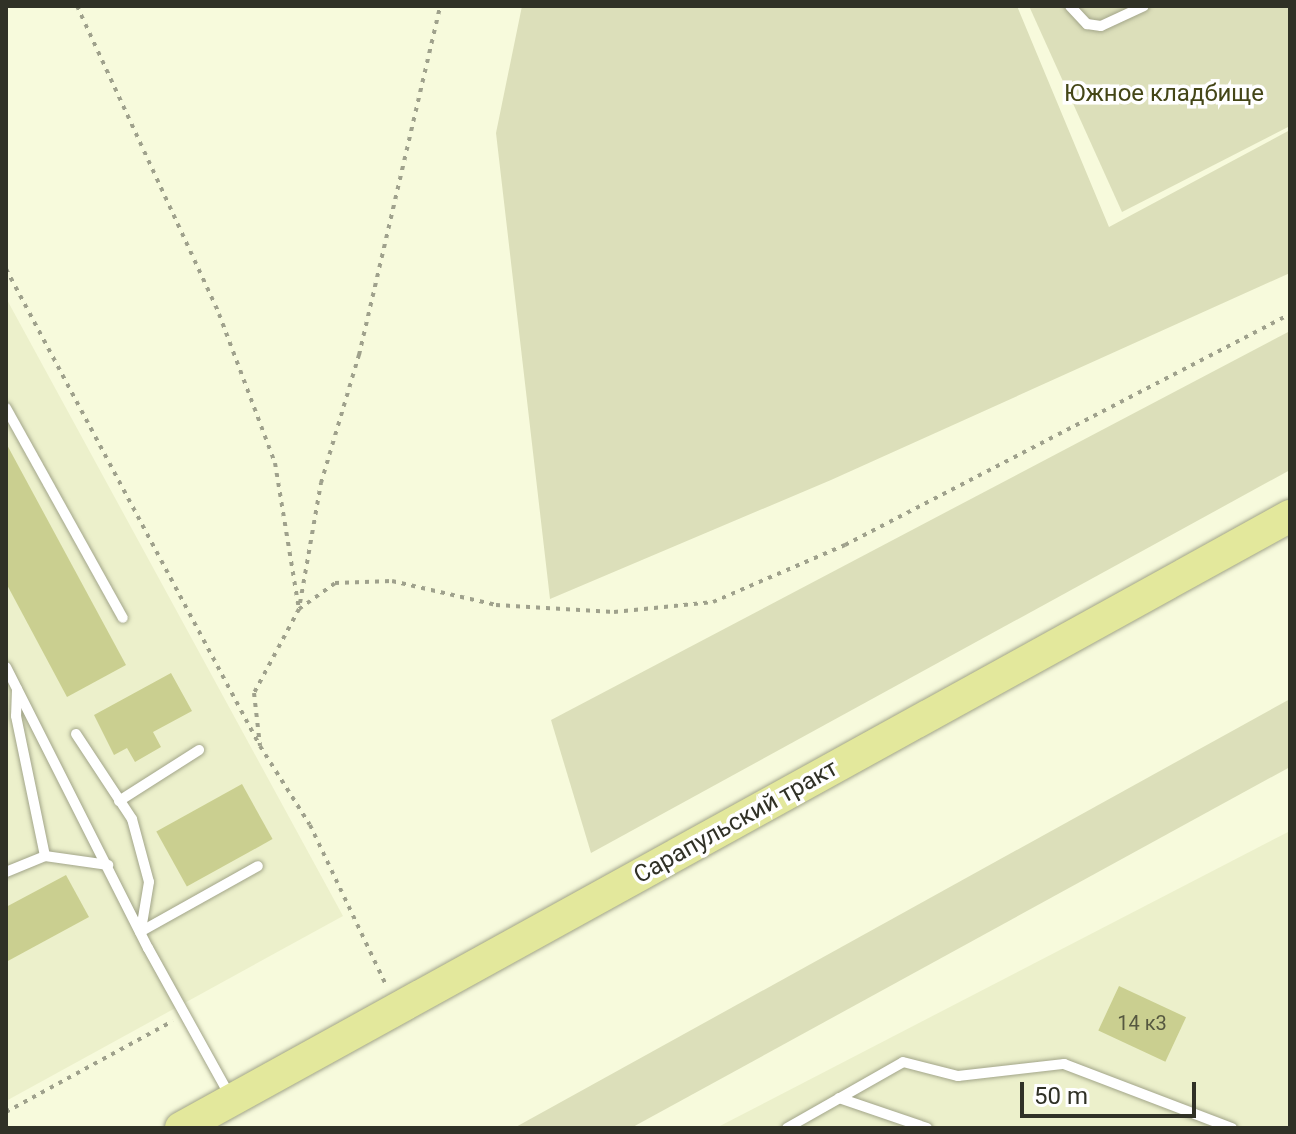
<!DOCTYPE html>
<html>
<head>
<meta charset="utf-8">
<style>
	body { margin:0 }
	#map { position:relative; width:1296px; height:1134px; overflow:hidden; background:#f7fadc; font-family:Roboto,sans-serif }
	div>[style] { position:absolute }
	.built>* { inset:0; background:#ecf0cb }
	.green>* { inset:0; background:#dcdfba }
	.building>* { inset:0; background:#cacf90; transform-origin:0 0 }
	.path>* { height:4px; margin-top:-2px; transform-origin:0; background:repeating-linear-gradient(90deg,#9fa18c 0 4px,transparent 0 10px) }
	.roads { filter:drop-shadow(0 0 2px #a2a589) drop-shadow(0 0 2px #a2a589) }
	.service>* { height:10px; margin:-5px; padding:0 5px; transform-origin:5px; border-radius:5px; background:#fff }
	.primary>* { height:32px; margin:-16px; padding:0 16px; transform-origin:16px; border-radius:16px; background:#e3e89c }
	span { translate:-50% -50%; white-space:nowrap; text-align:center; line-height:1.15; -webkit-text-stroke:7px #fff; paint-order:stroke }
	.number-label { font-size:20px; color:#565840 }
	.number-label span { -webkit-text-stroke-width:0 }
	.park-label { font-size:24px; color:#444617 }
	.street-label { font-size:24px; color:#303126 }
	.frame { position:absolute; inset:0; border:8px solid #303126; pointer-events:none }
	.scale { position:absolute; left:1020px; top:1082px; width:176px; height:36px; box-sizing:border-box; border:4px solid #303126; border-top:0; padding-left:10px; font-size:24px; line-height:28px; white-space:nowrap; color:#303126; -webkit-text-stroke:6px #fff; paint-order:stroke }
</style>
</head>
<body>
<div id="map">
	<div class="built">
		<i style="clip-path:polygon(6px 298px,343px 916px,6px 1101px)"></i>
		<i style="clip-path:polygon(1290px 831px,1290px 1128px,716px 1128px)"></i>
	</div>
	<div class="green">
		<i style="clip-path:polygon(522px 6px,1017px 6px,1109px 227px,1290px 130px,1290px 273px,831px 480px,550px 599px,496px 133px)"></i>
		<i style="clip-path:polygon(1029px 6px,1290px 6px,1290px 126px,1122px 212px)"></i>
		<i style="clip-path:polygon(1290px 331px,1290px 470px,591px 853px,551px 720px)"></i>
		<i style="clip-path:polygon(1290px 699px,1290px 767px,631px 1128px,514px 1128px)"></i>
	</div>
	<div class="building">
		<i style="clip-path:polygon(6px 443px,126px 665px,67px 697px,6px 583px)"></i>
		<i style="clip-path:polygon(171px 673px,192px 711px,153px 732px,161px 747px,135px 762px,127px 748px,114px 755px,94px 715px)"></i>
		<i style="left:242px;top:784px;width:63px;height:98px;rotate:61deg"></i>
		<i style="clip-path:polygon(66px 875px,89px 917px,6px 962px,6px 907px)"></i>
		<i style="left:1119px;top:986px;width:74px;height:49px;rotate:25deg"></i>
	</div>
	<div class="path">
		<i style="left:77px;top:6px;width:339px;rotate:65.2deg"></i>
		<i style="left:219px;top:314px;width:159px;rotate:69.4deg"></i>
		<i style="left:275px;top:463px;width:148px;rotate:80.7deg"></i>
		<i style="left:299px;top:609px;width:95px;rotate:118.2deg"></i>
		<i style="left:254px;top:693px;width:53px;rotate:83.5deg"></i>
		<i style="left:260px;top:746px;width:93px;rotate:57.7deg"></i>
		<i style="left:310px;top:825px;width:177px;rotate:64.6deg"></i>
		<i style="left:6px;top:269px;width:538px;rotate:61.96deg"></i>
		<i style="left:300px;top:603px;width:122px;rotate:-80.1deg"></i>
		<i style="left:321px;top:483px;width:134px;rotate:-73.5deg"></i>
		<i style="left:359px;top:355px;width:358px;rotate:-76.9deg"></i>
		<i style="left:299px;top:609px;width:44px;rotate:-35.8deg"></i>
		<i style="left:335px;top:583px;width:57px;rotate:-2deg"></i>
		<i style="left:392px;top:581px;width:107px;rotate:13deg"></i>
		<i style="left:496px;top:605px;width:118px;rotate:3.4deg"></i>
		<i style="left:614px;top:612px;width:100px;rotate:-5.8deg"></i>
		<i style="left:713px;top:602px;width:144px;rotate:-23.4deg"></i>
		<i style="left:845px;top:545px;width:501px;rotate:-27.43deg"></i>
		<i style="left:6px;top:1112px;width:190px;rotate:-28.6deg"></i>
	</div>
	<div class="roads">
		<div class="service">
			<i style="left:1070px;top:6px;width:25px;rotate:47deg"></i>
			<i style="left:1087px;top:24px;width:14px;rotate:8deg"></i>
			<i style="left:1101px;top:26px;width:47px;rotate:-24.9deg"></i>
			<i style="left:6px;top:408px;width:240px;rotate:60.9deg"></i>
			<i style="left:6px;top:667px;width:315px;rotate:63.2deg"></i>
			<i style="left:148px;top:948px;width:171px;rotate:61deg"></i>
			<i style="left:17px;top:689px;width:27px;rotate:92deg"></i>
			<i style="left:16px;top:716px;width:143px;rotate:78.3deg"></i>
			<i style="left:76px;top:734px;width:102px;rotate:56.6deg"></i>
			<i style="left:132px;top:819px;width:65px;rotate:74.9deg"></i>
			<i style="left:149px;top:882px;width:49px;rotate:99.5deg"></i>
			<i style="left:119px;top:801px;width:95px;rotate:-32.5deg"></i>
			<i style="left:6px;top:872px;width:42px;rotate:-22.3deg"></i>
			<i style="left:45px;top:856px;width:64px;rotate:8.1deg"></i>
			<i style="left:140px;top:932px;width:135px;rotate:-29.2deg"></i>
			<i style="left:839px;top:1098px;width:93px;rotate:18.8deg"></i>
			<i style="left:787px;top:1128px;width:133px;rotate:-29.6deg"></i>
			<i style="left:903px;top:1062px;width:57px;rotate:14.3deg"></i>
			<i style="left:958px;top:1076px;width:107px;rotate:-6.5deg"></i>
			<i style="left:1064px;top:1064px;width:180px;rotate:20.9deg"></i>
		</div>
		<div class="primary">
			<i style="left:181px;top:1128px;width:1267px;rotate:-28.89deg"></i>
		</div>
	</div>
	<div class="number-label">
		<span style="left:1142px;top:1023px">14 к3</span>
	</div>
	<div class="park-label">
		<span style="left:1164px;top:94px">Южное кладбище</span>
	</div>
	<div class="street-label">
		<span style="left:736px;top:822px;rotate:-29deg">Сарапульский тракт</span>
	</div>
	<div class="frame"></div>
	<div class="scale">50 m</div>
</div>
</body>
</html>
